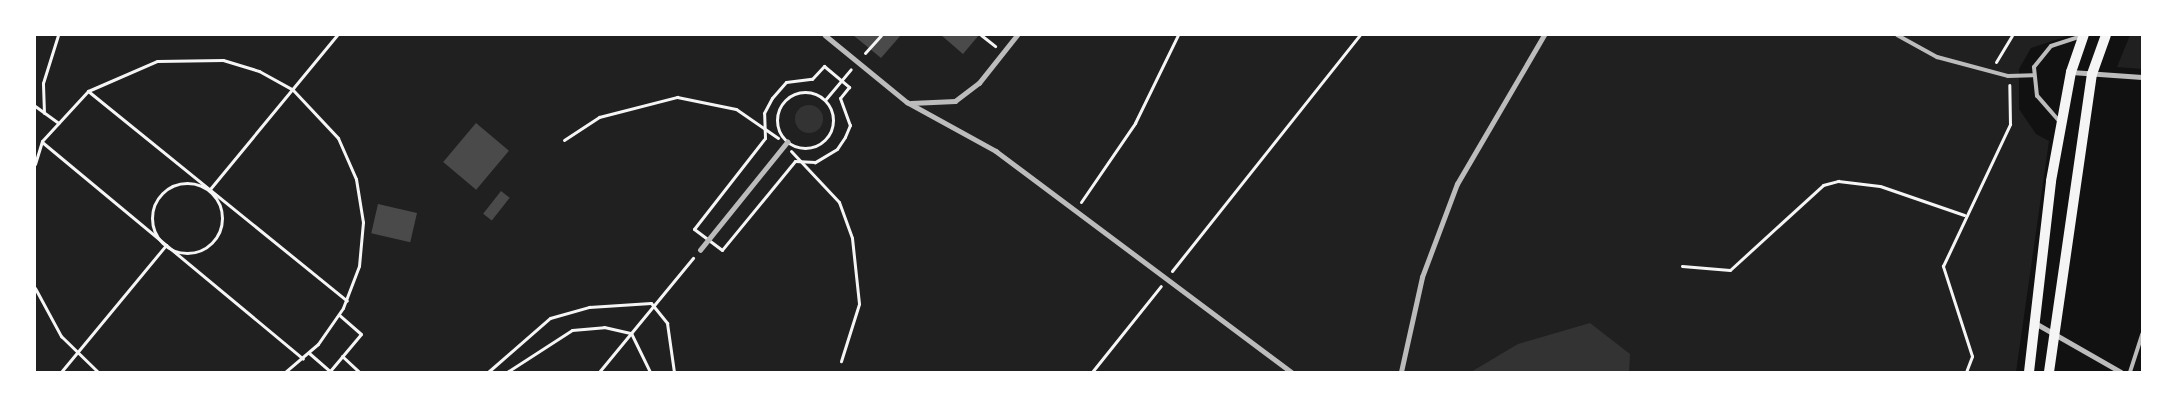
<!DOCTYPE html>
<html>
<head>
<meta charset="utf-8">
<style>
	body { margin:0 }
	#map { position:relative; width:2177px; height:407px; overflow:hidden; background:#111; font-family:"PT Sans Narrow",sans-serif }
	div>[style] { position:absolute }
	.green>* { inset:0; background:#202020 }
	.water>* { inset:0; background:#333 }
	.round { border-radius:50% }
	.building>* { inset:0; background:#4a4a4a; transform-origin:0 0 }
	.path>* { height:3px; margin:-1.5px; padding:0 1.5px; transform-origin:1.5px; border-radius:1.5px; background:#f5f5f5 }
	.path>.ring { margin:-1.5px; padding:0; box-sizing:content-box; background:none; border:3px solid #f5f5f5; border-radius:50% }
	.service>* { height:4px; margin:-2px; padding:0 2px; transform-origin:2px; border-radius:2px; background:#bcbcbc }
	.pedestrian>* { height:4.5px; margin:-2.25px; padding:0 2.25px; transform-origin:2.25px; border-radius:2.25px; background:#bcbcbc }
	.minor>* { height:5px; margin:-2.5px; padding:0 2.5px; transform-origin:2.5px; border-radius:2.5px; background:#bcbcbc }
	.secondary>* { height:10px; margin:-5px; padding:0 5px; transform-origin:5px; border-radius:5px; background:#f5f5f5 }
	span { translate:-50% -50%; white-space:nowrap; text-align:center; line-height:1.15; -webkit-text-stroke:4px #fff; paint-order:stroke }
	.frame { position:absolute; inset:0; border:36px solid #fff; pointer-events:none }
</style>
</head>
<body>
<div id="map">
	<div class="green">
		<i style="clip-path:polygon(35px 35px,2070px 35px,2031px 48px,2019px 69px,2019px 109px,2036px 134px,2049px 141px,2016px 372px,35px 372px)"></i>
		<i style="clip-path:polygon(2130px 35px,2142px 35px,2142px 69px,2117px 67px)"></i>
	</div>
	<div class="water">
		<i class="round" style="left:795px;top:105px;width:28px;height:28px"></i>
		<i style="clip-path:polygon(1590px 323px,1630px 354px,1629px 372px,1471px 372px,1518px 344px)"></i>
	</div>
	<div class="building">
		<i style="clip-path:polygon(853px 35px,901px 35px,881px 58px)"></i>
		<i style="clip-path:polygon(941px 35px,979px 35px,963px 54px)"></i>
		<i style="left:476px;top:123px;width:43px;height:51px;rotate:40deg"></i>
		<i style="left:501px;top:191px;width:11px;height:29px;rotate:38deg"></i>
		<i style="left:378px;top:204px;width:40px;height:30px;rotate:13deg"></i>
	</div>
	<div class="path">
		<i style="left:981px;top:35px;width:18px;rotate:38deg"></i>
		<i style="left:865px;top:53px;width:24px;rotate:-48deg"></i>
		<i style="left:1996px;top:62px;width:31px;rotate:-59deg"></i>
		<i style="left:824px;top:66px;width:33px;rotate:40deg"></i>
		<i style="left:849px;top:87px;width:14px;rotate:129deg"></i>
		<i style="left:840px;top:98px;width:29px;rotate:70deg"></i>
		<i style="left:850px;top:125px;width:13px;rotate:113deg"></i>
		<i style="left:845px;top:137px;width:14px;rotate:124deg"></i>
		<i style="left:837px;top:149px;width:26px;rotate:149deg"></i>
		<i style="left:815px;top:162px;width:20px;rotate:-177deg"></i>
		<i style="left:795px;top:161px;width:115px;rotate:129.4deg"></i>
		<i style="left:722px;top:250px;width:35px;rotate:-143deg"></i>
		<i style="left:694px;top:229px;width:115px;rotate:-52deg"></i>
		<i style="left:765px;top:138px;width:25px;rotate:-92deg"></i>
		<i style="left:764px;top:113px;width:17px;rotate:-62deg"></i>
		<i style="left:772px;top:98px;width:21px;rotate:-49deg"></i>
		<i style="left:786px;top:82px;width:26px;rotate:-7deg"></i>
		<i style="left:812px;top:79px;width:18px;rotate:-47deg"></i>
		<i style="left:88px;top:91px;width:333px;rotate:39deg"></i>
		<i class="ring" style="left:777px;top:92px;width:53px;height:53px"></i>
		<i style="left:825px;top:100px;width:40px;rotate:-50deg"></i>
		<i style="left:35px;top:106px;width:29px;rotate:36deg"></i>
		<i style="left:44px;top:113px;width:30px;rotate:-92deg"></i>
		<i style="left:43px;top:83px;width:50px;rotate:-72.6deg"></i>
		<i style="left:564px;top:140px;width:42px;rotate:-33.3deg"></i>
		<i style="left:599px;top:117px;width:81px;rotate:-14.4deg"></i>
		<i style="left:677px;top:97px;width:60px;rotate:11.5deg"></i>
		<i style="left:736px;top:109px;width:51px;rotate:34.6deg"></i>
		<i style="left:42px;top:142px;width:339px;rotate:39.7deg"></i>
		<i style="left:791px;top:151px;width:70px;rotate:46.7deg"></i>
		<i style="left:839px;top:202px;width:38px;rotate:70deg"></i>
		<i style="left:852px;top:238px;width:66px;rotate:83.9deg"></i>
		<i style="left:859px;top:304px;width:60px;rotate:107.5deg"></i>
		<i style="left:35px;top:164px;width:24px;rotate:-73deg"></i>
		<i style="left:42px;top:141px;width:68px;rotate:-47.4deg"></i>
		<i style="left:88px;top:91px;width:75px;rotate:-23.5deg"></i>
		<i style="left:157px;top:61px;width:66px;rotate:-0.9deg"></i>
		<i style="left:223px;top:60px;width:38px;rotate:17deg"></i>
		<i style="left:259px;top:71px;width:39px;rotate:29deg"></i>
		<i style="left:293px;top:90px;width:66px;rotate:46.8deg"></i>
		<i style="left:338px;top:138px;width:45px;rotate:66.3deg"></i>
		<i style="left:356px;top:179px;width:44px;rotate:80.8deg"></i>
		<i style="left:363px;top:222px;width:44px;rotate:95.2deg"></i>
		<i style="left:359px;top:266px;width:45px;rotate:110.9deg"></i>
		<i style="left:343px;top:308px;width:44px;rotate:124.8deg"></i>
		<i style="left:318px;top:344px;width:43px;rotate:139.7deg"></i>
		<i class="ring" style="left:152px;top:183px;width:67px;height:67px"></i>
		<i style="left:210px;top:189px;width:200px;rotate:-50.5deg"></i>
		<i style="left:1081px;top:202px;width:96px;rotate:-55.6deg"></i>
		<i style="left:1135px;top:123px;width:98px;rotate:-64deg"></i>
		<i style="left:1682px;top:266px;width:48px;rotate:4.8deg"></i>
		<i style="left:1730px;top:270px;width:126px;rotate:-42.4deg"></i>
		<i style="left:1823px;top:185px;width:16px;rotate:-15deg"></i>
		<i style="left:1838px;top:181px;width:42px;rotate:6.8deg"></i>
		<i style="left:1880px;top:186px;width:89px;rotate:19deg"></i>
		<i style="left:1172px;top:271px;width:302px;rotate:-51.5deg"></i>
		<i style="left:35px;top:288px;width:55px;rotate:61.6deg"></i>
		<i style="left:61px;top:336px;width:52px;rotate:44.2deg"></i>
		<i style="left:309px;top:353px;width:28px;rotate:41deg"></i>
		<i style="left:330px;top:371px;width:48px;rotate:-50deg"></i>
		<i style="left:361px;top:334px;width:29px;rotate:-139deg"></i>
		<i style="left:342px;top:356px;width:23px;rotate:43deg"></i>
		<i style="left:61px;top:372px;width:165px;rotate:-50.4deg"></i>
		<i style="left:488px;top:372px;width:82px;rotate:-41.1deg"></i>
		<i style="left:550px;top:318px;width:41px;rotate:-15.8deg"></i>
		<i style="left:589px;top:307px;width:62px;rotate:-3.7deg"></i>
		<i style="left:651px;top:303px;width:26px;rotate:51deg"></i>
		<i style="left:667px;top:323px;width:49px;rotate:81.9deg"></i>
		<i style="left:507px;top:372px;width:77px;rotate:-32.9deg"></i>
		<i style="left:572px;top:330px;width:32px;rotate:-5deg"></i>
		<i style="left:604px;top:327px;width:28px;rotate:13deg"></i>
		<i style="left:631px;top:333px;width:43px;rotate:64deg"></i>
		<i style="left:599px;top:372px;width:148px;rotate:-50.5deg"></i>
		<i style="left:1092px;top:372px;width:110px;rotate:-51.3deg"></i>
		<i style="left:1966px;top:372px;width:17px;rotate:-69deg"></i>
		<i style="left:1972px;top:356px;width:95px;rotate:-107.9deg"></i>
		<i style="left:1943px;top:266px;width:157px;rotate:-64.7deg"></i>
		<i style="left:2010px;top:124px;width:39px;rotate:-91deg"></i>
	</div>
	<div class="service">
		<i style="left:1897px;top:35px;width:46px;rotate:28.8deg"></i>
		<i style="left:1937px;top:57px;width:73px;rotate:15deg"></i>
		<i style="left:2008px;top:76px;width:25px;rotate:-2deg"></i>
		<i style="left:2060px;top:122px;width:35px;rotate:-131deg"></i>
		<i style="left:2037px;top:96px;width:29px;rotate:-96deg"></i>
		<i style="left:2034px;top:67px;width:27px;rotate:-51deg"></i>
		<i style="left:2051px;top:46px;width:32px;rotate:-18deg"></i>
		<i style="left:2130px;top:372px;width:40px;rotate:-72deg"></i>
	</div>
	<div class="pedestrian">
		<i style="left:825px;top:35px;width:106px;rotate:39.3deg"></i>
		<i style="left:907px;top:102px;width:102px;rotate:28.8deg"></i>
		<i style="left:996px;top:151px;width:369px;rotate:36.8deg"></i>
		<i style="left:911px;top:103px;width:44px;rotate:-2.6deg"></i>
		<i style="left:955px;top:101px;width:30px;rotate:-37deg"></i>
		<i style="left:979px;top:83px;width:61px;rotate:-51.6deg"></i>
		<i style="left:700px;top:250px;width:139px;rotate:-51.1deg"></i>
		<i style="left:1401px;top:372px;width:97px;rotate:-77.5deg"></i>
		<i style="left:1422px;top:277px;width:99px;rotate:-69.4deg"></i>
		<i style="left:1457px;top:184px;width:173px;rotate:-59.7deg"></i>
	</div>
	<div class="minor">
		<i style="left:2071px;top:72px;width:71px;rotate:4deg"></i>
		<i style="left:2035px;top:323px;width:99px;rotate:29.7deg"></i>
	</div>
	<div class="secondary">
		<i style="left:2029px;top:372px;width:192px;rotate:-83.4deg"></i>
		<i style="left:2051px;top:181px;width:111px;rotate:-79.6deg"></i>
		<i style="left:2071px;top:72px;width:39px;rotate:-71deg"></i>
		<i style="left:2049px;top:372px;width:301px;rotate:-81.8deg"></i>
		<i style="left:2092px;top:74px;width:41px;rotate:-70.3deg"></i>
	</div>
	<div class="frame"></div>
</div>
</body>
</html>
